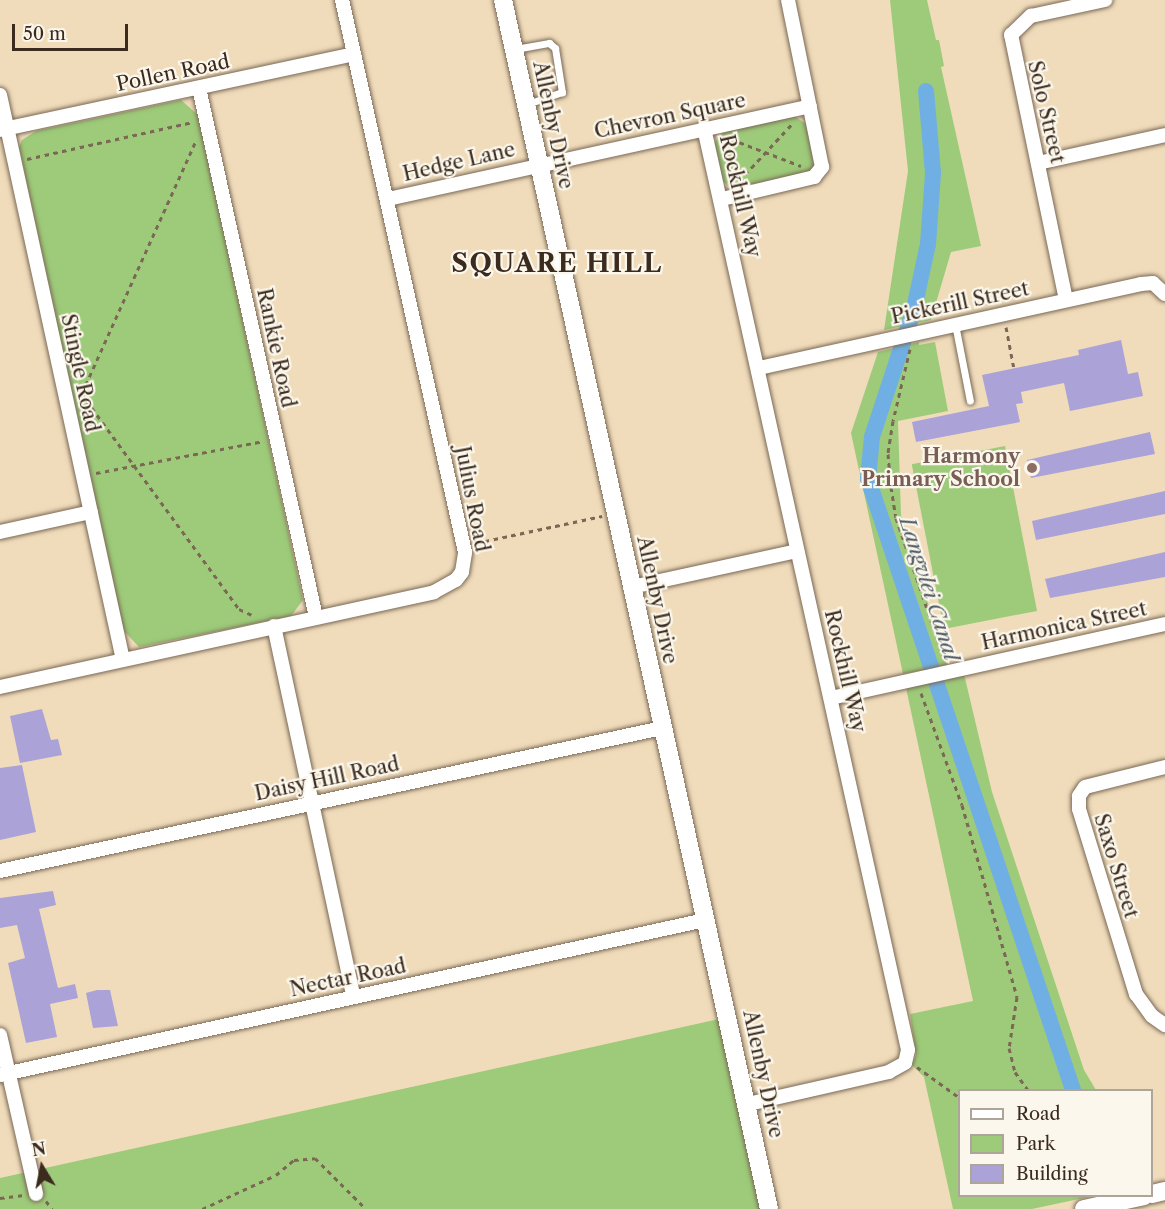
<!DOCTYPE html>
<html>
<head>
<meta charset="utf-8">
<style>
	body { margin:0 }
	#map { position:relative; width:1165px; height:1209px; overflow:hidden; background:#f0dcbb; font-family:"Libre Caslon Text",serif }
	div>[style] { position:absolute }
	.green>* { inset:0; background:#9dcb79; transform-origin:0 0 }
	.canal>* { height:16px; margin:-8px; padding:0 8px; transform-origin:8px; border-radius:8px; background:#70afe3 }
	.building>* { inset:0; background:#aba2d8 }
	.path>* { height:3px; margin-top:-1.5px; transform-origin:0; background:repeating-linear-gradient(90deg,#7a6855 0 4.5px,transparent 0 9px) }
	.roads { filter:drop-shadow(0 0 2px #7a6855) drop-shadow(0 0 2px #7a6855) }
	.lane>* { height:7px; margin:-3.5px; padding:0 3.5px; transform-origin:3.5px; border-radius:3.5px; background:#fff }
	.street>* { height:14px; margin:-7px; padding:0 7px; transform-origin:7px; border-radius:7px; background:#fff }
	.secondary>* { height:18px; margin:-9px; padding:0 9px; transform-origin:9px; border-radius:9px; background:#fff }
	.dots>* { width:16px; height:16px; translate:-50% -50%; box-sizing:border-box; border:3px solid #fbf7ec; border-radius:50% }
	span { translate:-50% -50%; white-space:nowrap; text-align:center; line-height:1.15; -webkit-text-stroke:4.5px #fbf7ec; paint-order:stroke }
	.street-label { font-size:20px; color:#3b2a1e }
	.education-label { font-size:20px; color:#785e54; font-weight:700 }
	.right { translate:-100% -50%; text-align:right }
	.water-label { font-size:21px; color:#4e5963; font-style:italic }
	.district-label { font-size:26px; color:#3b2a1e; font-weight:700; letter-spacing:1.5px }
	.legend { position:absolute; left:958px; top:1089px; width:195px; height:108px; box-sizing:border-box; background:#fbf7ec; border:2px solid #aea59a; margin:0; padding:8px 10px; list-style:none; font-size:18px; color:#3b2a1e }
	.legend li { display:flex; align-items:center; gap:12px; height:30px }
	.legend b { width:30px; border:2px solid #aea59a }
	.north { position:absolute; left:12px; top:1137px; width:60px; height:60px; -webkit-text-stroke:4px #fbf7ec; paint-order:stroke; rotate:350deg; font-size:16px; font-weight:700; line-height:24px; text-align:center; color:#3b2a1e }
	.north::after { content:''; display:block; margin:auto; width:21px; height:27px; background:#3b2a1e; clip-path:polygon(50% 0,100% 100%,50% 72%,0 100%) }
	.scale { position:absolute; left:12px; top:24px; width:116px; height:27px; box-sizing:border-box; border:3px solid #3b2a1e; border-top:0; padding-left:8px; font-size:18px; line-height:21px; white-space:nowrap; color:#3b2a1e; -webkit-text-stroke:4px #fbf7ec; paint-order:stroke }
</style>
</head>
<body>
<div id="map">
	<div class="green">
		<i style="clip-path:polygon(890px 0,927px 0,936px 40px,939px 40px,944px 66px,941px 67px,981px 246px,951px 252px,931px 320px,884px 330px,908px 171px)"></i>
		<i style="clip-path:polygon(181px 100px,198px 115px,303px 600px,291px 616px,139px 647px,124px 631px,19px 147px,22px 140px,36px 131px)"></i>
		<i style="clip-path:polygon(794px 116px,808px 125px,816px 160px,814px 168px,808px 174px,730px 188px,723px 181px,715px 143px,718px 136px,726px 131px)"></i>
		<i style="clip-path:polygon(919px 342px,919px 345px,935px 342px,948px 411px,898px 421px,901px 515px,947px 665px,903px 674px,851px 433px,878px 352px)"></i>
		<i style="left:1005px;top:446px;width:168px;height:95px;rotate:79deg"></i>
		<i style="clip-path:polygon(964px 674px,992px 792px,1084px 1070px,1096px 1090px,960px 1090px,960px 1196px,1093px 1196px,1032px 1209px,953px 1209px,924px 1077px,912px 1065px,916px 1055px,910px 1014px,973px 1001px,906px 688px)"></i>
		<i style="clip-path:polygon(728px 1017px,769px 1209px,0 1209px,0 1178px)"></i>
	</div>
	<div class="canal">
		<i style="left:926px;top:91px;width:82px;rotate:85.1deg"></i>
		<i style="left:933px;top:173px;width:71px;rotate:94deg"></i>
		<i style="left:928px;top:244px;width:66px;rotate:102.2deg"></i>
		<i style="left:914px;top:309px;width:135px;rotate:108.2deg"></i>
		<i style="left:872px;top:437px;width:42px;rotate:95.4deg"></i>
		<i style="left:868px;top:479px;width:644px;rotate:71.45deg"></i>
	</div>
	<div class="building">
		<i style="clip-path:polygon(1121px 340px,1128px 374px,1138px 372px,1143px 396px,1070px 411px,1064px 383px,1021px 392px,1023px 403px,1016px 404px,1020px 422px,916px 442px,912px 422px,989px 406px,982px 375px,1079px 355px,1078px 350px)"></i>
		<i style="clip-path:polygon(1150px 432px,1155px 454px,1031px 478px,1027px 460px)"></i>
		<i style="clip-path:polygon(1165px 491px,1165px 514px,1036px 540px,1032px 521px)"></i>
		<i style="clip-path:polygon(1165px 552px,1165px 577px,1050px 598px,1045px 579px)"></i>
		<i style="clip-path:polygon(42px 709px,51px 740px,58px 739px,62px 755px,20px 763px,10px 716px)"></i>
		<i style="clip-path:polygon(22px 765px,36px 832px,0 840px,0 768px)"></i>
		<i style="clip-path:polygon(53px 891px,56px 905px,39px 909px,58px 988px,75px 984px,78px 998px,50px 1004px,57px 1037px,26px 1043px,8px 963px,25px 958px,17px 925px,0 928px,0 898px)"></i>
		<i style="clip-path:polygon(97px 990px,110px 990px,118px 1026px,93px 1028px,86px 993px)"></i>
	</div>
	<div class="path">
		<i style="left:731px;top:139px;width:75px;rotate:21.1deg"></i>
		<i style="left:27px;top:159px;width:170px;rotate:-12.6deg"></i>
		<i style="left:739px;top:181px;width:78px;rotate:-47.1deg"></i>
		<i style="left:1006px;top:327px;width:43px;rotate:79.2deg"></i>
		<i style="left:910px;top:349px;width:74px;rotate:103.3deg"></i>
		<i style="left:893px;top:421px;width:33px;rotate:99deg"></i>
		<i style="left:888px;top:454px;width:33px;rotate:85deg"></i>
		<i style="left:891px;top:487px;width:31px;rotate:81deg"></i>
		<i style="left:896px;top:518px;width:148px;rotate:71.1deg"></i>
		<i style="left:81px;top:393px;width:268px;rotate:53.8deg"></i>
		<i style="left:239px;top:609px;width:17px;rotate:25deg"></i>
		<i style="left:82px;top:393px;width:277px;rotate:-65.7deg"></i>
		<i style="left:96px;top:473px;width:171px;rotate:-10.8deg"></i>
		<i style="left:476px;top:543px;width:129px;rotate:-12.1deg"></i>
		<i style="left:921px;top:693px;width:119px;rotate:69.9deg"></i>
		<i style="left:962px;top:805px;width:200px;rotate:74deg"></i>
		<i style="left:1017px;top:997px;width:52px;rotate:98.9deg"></i>
		<i style="left:1009px;top:1048px;width:25px;rotate:76deg"></i>
		<i style="left:1015px;top:1072px;width:22px;rotate:54deg"></i>
		<i style="left:917px;top:1067px;width:53px;rotate:35.8deg"></i>
		<i style="left:0;top:1198px;width:24px;rotate:-7deg"></i>
		<i style="left:46px;top:1201px;width:10px;rotate:53deg"></i>
		<i style="left:202px;top:1209px;width:81px;rotate:-24.7deg"></i>
		<i style="left:276px;top:1175px;width:23px;rotate:-40deg"></i>
		<i style="left:294px;top:1160px;width:21px;rotate:-5deg"></i>
		<i style="left:315px;top:1158px;width:72px;rotate:45deg"></i>
	</div>
	<div class="roads">
		<div class="lane">
			<i style="left:515px;top:49px;width:35px;rotate:-10deg"></i>
			<i style="left:549px;top:43px;width:8px;rotate:40deg"></i>
			<i style="left:555px;top:48px;width:45px;rotate:81deg"></i>
			<i style="left:562px;top:92px;width:36px;rotate:161deg"></i>
			<i style="left:955px;top:324px;width:78px;rotate:79deg"></i>
		</div>
		<div class="street">
			<i style="left:199px;top:88px;width:542px;rotate:77.53deg"></i>
			<i style="left:0;top:95px;width:578px;rotate:77.72deg"></i>
			<i style="left:704px;top:128px;width:944px;rotate:77.52deg"></i>
			<i style="left:908px;top:1050px;width:13px;rotate:103deg"></i>
			<i style="left:905px;top:1063px;width:18px;rotate:151deg"></i>
			<i style="left:889px;top:1072px;width:145px;rotate:167.2deg"></i>
			<i style="left:0;top:130px;width:362px;rotate:-12.1deg"></i>
			<i style="left:1038px;top:163px;width:130px;rotate:-12.4deg"></i>
			<i style="left:388px;top:199px;width:432px;rotate:-12.4deg"></i>
			<i style="left:722px;top:199px;width:95px;rotate:-13.4deg"></i>
			<i style="left:814px;top:177px;width:13px;rotate:-51deg"></i>
			<i style="left:822px;top:167px;width:170px;rotate:-101.5deg"></i>
			<i style="left:1066px;top:300px;width:271px;rotate:-101.7deg"></i>
			<i style="left:1011px;top:35px;width:28px;rotate:-44deg"></i>
			<i style="left:1031px;top:16px;width:76px;rotate:-12.2deg"></i>
			<i style="left:759px;top:368px;width:391px;rotate:-12.4deg"></i>
			<i style="left:1141px;top:284px;width:12px;rotate:-5deg"></i>
			<i style="left:1153px;top:283px;width:16px;rotate:43deg"></i>
			<i style="left:0;top:532px;width:93px;rotate:-12.4deg"></i>
			<i style="left:632px;top:587px;width:169px;rotate:-12.3deg"></i>
			<i style="left:274px;top:626px;width:378px;rotate:77.9deg"></i>
			<i style="left:0;top:687px;width:444px;rotate:-12.3deg"></i>
			<i style="left:434px;top:592px;width:25px;rotate:-29deg"></i>
			<i style="left:456px;top:580px;width:10px;rotate:-53deg"></i>
			<i style="left:462px;top:572px;width:20px;rotate:-81deg"></i>
			<i style="left:465px;top:552px;width:566px;rotate:-102.56deg"></i>
			<i style="left:831px;top:698px;width:342px;rotate:-12.5deg"></i>
			<i style="left:1165px;top:767px;width:82px;rotate:166deg"></i>
			<i style="left:1085px;top:787px;width:11px;rotate:124deg"></i>
			<i style="left:1079px;top:796px;width:13px;rotate:90deg"></i>
			<i style="left:1079px;top:809px;width:194px;rotate:72.9deg"></i>
			<i style="left:1136px;top:994px;width:27px;rotate:54deg"></i>
			<i style="left:1152px;top:1016px;width:16px;rotate:35deg"></i>
			<i style="left:0;top:871px;width:677px;rotate:-12.19deg"></i>
			<i style="left:0;top:1035px;width:163px;rotate:77.2deg"></i>
			<i style="left:0;top:1075px;width:722px;rotate:-12.4deg"></i>
		</div>
		<div class="secondary">
			<i style="left:503px;top:0;width:1238px;rotate:77.59deg"></i>
			<i style="left:1152px;top:1194px;width:13px;rotate:-13deg"></i>
			<i style="left:1084px;top:1209px;width:61px;rotate:-12.2deg"></i>
		</div>
	</div>
	<div class="dots">
		<i style="left:1032px;top:468px;background:#8d6e63"></i>
	</div>
	<div class="street-label">
		<span style="left:173px;top:73px;rotate:-12deg">Pollen Road</span>
		<span style="left:1046px;top:112px;rotate:77deg">Solo Street</span>
		<span style="left:670px;top:116px;rotate:-12deg">Chevron Square</span>
		<span style="left:553px;top:125px;rotate:78deg">Allenby Drive</span>
		<span style="left:459px;top:162px;rotate:-13deg">Hedge Lane</span>
		<span style="left:740px;top:196px;rotate:77deg">Rockhill Way</span>
		<span style="left:960px;top:303px;rotate:-12deg">Pickerill Street</span>
		<span style="left:276px;top:348px;rotate:78deg">Rankie Road</span>
		<span style="left:80px;top:373px;rotate:78deg">Stingle Road</span>
		<span style="left:472px;top:499px;rotate:79deg">Julius Road</span>
		<span style="left:657px;top:600px;rotate:78deg">Allenby Drive</span>
		<span style="left:1064px;top:626px;rotate:-12deg">Harmonica Street</span>
		<span style="left:845px;top:671px;rotate:77deg">Rockhill Way</span>
		<span style="left:327px;top:779px;rotate:-12deg">Daisy Hill Road</span>
		<span style="left:1116px;top:866px;rotate:73deg">Saxo Street</span>
		<span style="left:348px;top:978px;rotate:-12deg">Nectar Road</span>
		<span style="left:763px;top:1074px;rotate:78deg">Allenby Drive</span>
	</div>
	<div class="education-label">
		<span class="right" style="left:1020px;top:468px">Harmony<br>Primary School</span>
	</div>
	<div class="water-label">
		<span style="left:929px;top:589px;rotate:72deg">Langvlei Canal</span>
	</div>
	<div class="district-label">
		<span style="left:557px;top:264px">SQUARE HILL</span>
	</div>
	<ul class="legend">
	<li><b style="height:8px;background:#fff"></b>Road</li>
	<li><b style="height:16px;background:#9dcb79"></b>Park</li>
	<li><b style="height:16px;background:#aba2d8"></b>Building</li>
	</ul>
	<div class="north">N</div>
	<div class="scale">50 m</div>
</div>
</body>
</html>
